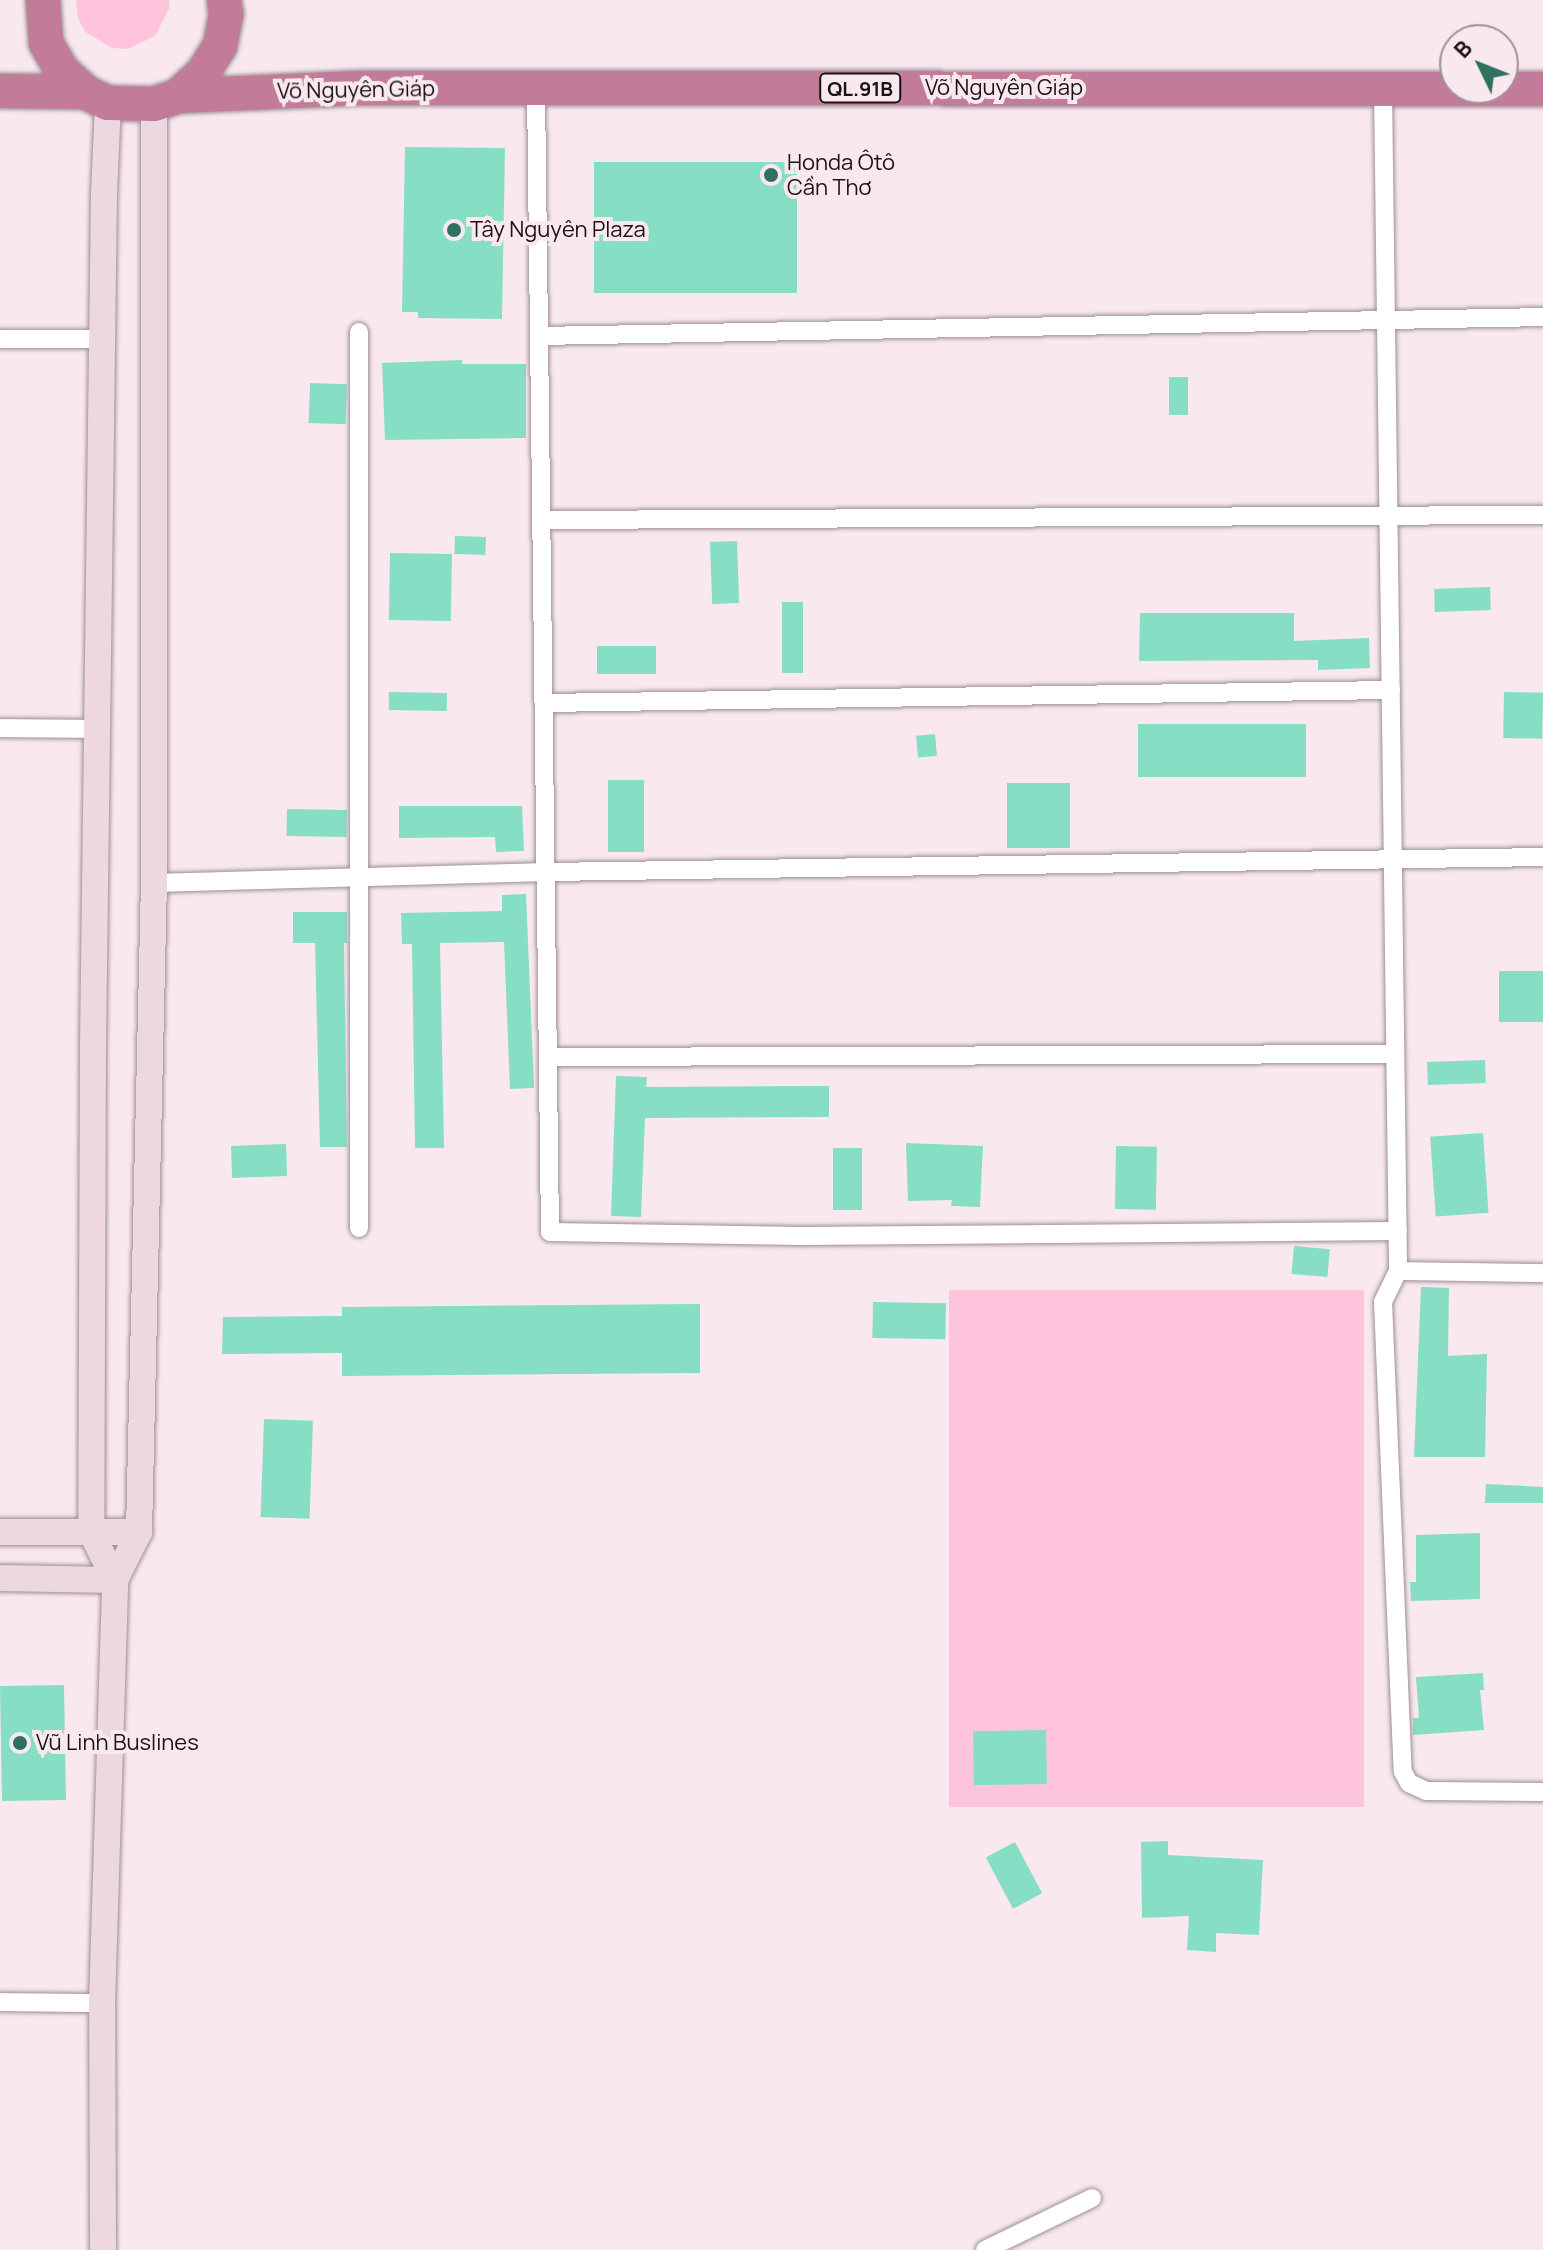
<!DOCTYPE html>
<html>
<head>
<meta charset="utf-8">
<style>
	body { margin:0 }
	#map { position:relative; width:1543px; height:2250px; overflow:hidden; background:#f9e9ef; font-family:Manrope,sans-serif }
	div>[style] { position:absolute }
	.green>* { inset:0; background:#fec4db; transform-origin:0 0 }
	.building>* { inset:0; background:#86dec5; transform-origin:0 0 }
	.roads { filter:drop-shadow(0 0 2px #9c8f94) drop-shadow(0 0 2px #9c8f94) }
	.street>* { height:18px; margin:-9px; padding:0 9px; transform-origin:9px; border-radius:9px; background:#fff }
	.secondary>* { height:26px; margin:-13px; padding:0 13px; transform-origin:13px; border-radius:13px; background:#edd7e1 }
	.highway>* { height:34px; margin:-17px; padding:0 17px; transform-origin:17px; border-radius:17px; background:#c37b9a }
	.dots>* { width:22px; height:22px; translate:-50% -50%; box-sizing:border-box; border:4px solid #f9e9ef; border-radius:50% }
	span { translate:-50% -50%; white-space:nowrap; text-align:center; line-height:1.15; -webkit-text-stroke:8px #f9e9ef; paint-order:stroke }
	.shield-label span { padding:2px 6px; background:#f9e9ef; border:2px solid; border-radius:6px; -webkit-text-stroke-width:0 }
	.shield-label { font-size:20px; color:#181315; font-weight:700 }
	.street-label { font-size:22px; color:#181315 }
	.poi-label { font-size:22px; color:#181315 }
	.left { translate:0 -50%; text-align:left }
	.north { position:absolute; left:1439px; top:24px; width:80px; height:80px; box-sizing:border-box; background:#f9e9ef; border:2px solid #9f9398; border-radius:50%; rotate:313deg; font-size:22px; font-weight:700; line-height:32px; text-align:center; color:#181315 }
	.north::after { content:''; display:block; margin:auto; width:28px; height:36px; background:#2f705f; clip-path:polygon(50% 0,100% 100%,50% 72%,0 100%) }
</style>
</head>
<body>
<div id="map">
	<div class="green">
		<i style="clip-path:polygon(76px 0,169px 0,169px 9px,155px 36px,128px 49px,112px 48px,85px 32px,78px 18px)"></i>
		<i style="left:1364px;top:1290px;width:517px;height:415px;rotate:90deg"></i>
	</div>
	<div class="building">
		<i style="clip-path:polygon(405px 147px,505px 148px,502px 319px,418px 318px,418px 312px,402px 312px)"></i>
		<i style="left:594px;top:162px;width:203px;height:131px"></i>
		<i style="clip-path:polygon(462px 360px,462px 364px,526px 364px,526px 438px,385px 440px,382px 363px)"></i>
		<i style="left:1188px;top:377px;width:38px;height:19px;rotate:90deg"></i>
		<i style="left:310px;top:383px;width:37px;height:40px;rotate:2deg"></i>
		<i style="left:455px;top:536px;width:31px;height:18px;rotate:2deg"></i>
		<i style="left:737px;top:541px;width:62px;height:27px;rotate:88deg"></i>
		<i style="left:390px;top:553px;width:62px;height:67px;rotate:1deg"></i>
		<i style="left:1490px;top:587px;width:23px;height:56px;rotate:88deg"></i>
		<i style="left:782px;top:602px;width:21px;height:71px"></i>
		<i style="clip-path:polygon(1140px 613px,1294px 613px,1294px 641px,1369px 638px,1370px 668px,1318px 670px,1318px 660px,1139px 661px)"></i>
		<i style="left:656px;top:646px;width:28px;height:59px;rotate:90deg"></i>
		<i style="left:389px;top:692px;width:58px;height:18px;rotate:1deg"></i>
		<i style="left:1504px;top:692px;width:39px;height:46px;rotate:1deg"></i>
		<i style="left:1306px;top:724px;width:53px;height:168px;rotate:90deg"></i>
		<i style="left:935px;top:734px;width:22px;height:19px;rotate:85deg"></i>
		<i style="left:644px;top:780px;width:72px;height:36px;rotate:90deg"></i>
		<i style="left:1007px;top:783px;width:63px;height:65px"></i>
		<i style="clip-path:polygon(399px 806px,522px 806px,524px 851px,496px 852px,495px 837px,399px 838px)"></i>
		<i style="left:287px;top:809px;width:60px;height:27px;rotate:1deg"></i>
		<i style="clip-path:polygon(526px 894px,534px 1088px,510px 1089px,504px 942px,440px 943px,444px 1148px,415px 1148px,412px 944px,402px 944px,401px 913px,502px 911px,502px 895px)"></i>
		<i style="clip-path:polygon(293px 912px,347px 912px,347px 943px,344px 943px,347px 1147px,320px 1147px,315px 943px,293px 943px)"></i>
		<i style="left:1543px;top:971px;width:51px;height:44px;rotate:90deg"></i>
		<i style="left:1485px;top:1060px;width:23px;height:58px;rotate:88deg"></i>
		<i style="clip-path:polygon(616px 1076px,647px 1077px,646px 1087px,829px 1086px,829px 1117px,645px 1118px,641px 1217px,611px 1216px)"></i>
		<i style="left:1483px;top:1133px;width:80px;height:53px;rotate:86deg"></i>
		<i style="clip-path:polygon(906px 1143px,983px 1146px,980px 1207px,951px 1206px,952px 1200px,908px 1201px)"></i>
		<i style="left:286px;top:1144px;width:32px;height:55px;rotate:88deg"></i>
		<i style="left:1116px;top:1146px;width:41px;height:63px;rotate:1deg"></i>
		<i style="left:833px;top:1148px;width:29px;height:62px"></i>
		<i style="left:1294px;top:1246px;width:36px;height:28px;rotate:5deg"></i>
		<i style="clip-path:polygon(1421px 1287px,1449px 1288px,1448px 1356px,1487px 1354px,1485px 1457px,1414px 1457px)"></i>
		<i style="left:873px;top:1302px;width:73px;height:36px;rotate:1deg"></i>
		<i style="clip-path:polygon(700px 1304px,700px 1373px,342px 1376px,342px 1353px,222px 1354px,223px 1317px,342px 1316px,342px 1307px)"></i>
		<i style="left:264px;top:1419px;width:49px;height:98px;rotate:2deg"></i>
		<i style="clip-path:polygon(1486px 1484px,1543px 1487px,1543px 1503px,1485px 1503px)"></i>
		<i style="clip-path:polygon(1480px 1533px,1480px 1599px,1411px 1601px,1410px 1582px,1416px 1582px,1416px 1535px)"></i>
		<i style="clip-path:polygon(1483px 1673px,1484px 1690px,1480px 1690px,1484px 1730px,1413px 1735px,1413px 1718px,1419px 1718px,1416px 1677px)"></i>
		<i style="left:64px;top:1685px;width:115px;height:64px;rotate:89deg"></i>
		<i style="left:1046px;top:1730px;width:54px;height:73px;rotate:89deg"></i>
		<i style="clip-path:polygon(1168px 1841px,1168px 1855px,1263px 1860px,1259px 1935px,1216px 1933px,1216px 1952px,1187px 1950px,1189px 1916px,1142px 1918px,1141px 1842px)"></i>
		<i style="left:1015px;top:1842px;width:58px;height:33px;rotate:62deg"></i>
	</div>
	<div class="roads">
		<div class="street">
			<i style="left:536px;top:88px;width:1144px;rotate:89.3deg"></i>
			<i style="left:550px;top:1232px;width:251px;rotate:0.9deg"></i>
			<i style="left:801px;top:1236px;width:597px;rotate:-0.48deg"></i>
			<i style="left:1383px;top:89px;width:1182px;rotate:89.27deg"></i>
			<i style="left:1398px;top:1271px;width:34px;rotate:116deg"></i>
			<i style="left:1383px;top:1302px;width:470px;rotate:87.6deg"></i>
			<i style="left:1403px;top:1772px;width:13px;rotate:61deg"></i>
			<i style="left:1409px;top:1783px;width:19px;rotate:25deg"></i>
			<i style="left:1426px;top:1791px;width:117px;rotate:0.5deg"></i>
			<i style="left:539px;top:336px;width:1004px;rotate:-1.08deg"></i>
			<i style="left:0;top:339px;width:102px"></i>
			<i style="left:542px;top:520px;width:1001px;rotate:-0.29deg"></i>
			<i style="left:544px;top:703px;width:847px;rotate:-0.88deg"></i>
			<i style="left:0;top:728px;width:97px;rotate:0.6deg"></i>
			<i style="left:154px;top:883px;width:393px;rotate:-1.6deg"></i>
			<i style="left:547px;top:872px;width:996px;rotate:-0.86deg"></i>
			<i style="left:549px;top:1057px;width:846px;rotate:-0.2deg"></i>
			<i style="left:359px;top:1228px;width:896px;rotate:-90deg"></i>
			<i style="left:1398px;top:1271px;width:145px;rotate:0.8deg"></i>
			<i style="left:0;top:2002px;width:102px;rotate:0.6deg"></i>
			<i style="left:985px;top:2250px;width:119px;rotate:-25.9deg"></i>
		</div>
		<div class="secondary">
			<i style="left:108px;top:103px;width:90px;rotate:92.5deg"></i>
			<i style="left:104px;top:193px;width:848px;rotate:90.74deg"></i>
			<i style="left:93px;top:1041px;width:491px;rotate:90.2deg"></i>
			<i style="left:91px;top:1532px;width:54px;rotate:63.4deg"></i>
			<i style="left:0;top:1532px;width:139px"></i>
			<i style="left:0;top:1578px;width:115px;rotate:1deg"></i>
			<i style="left:103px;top:2250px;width:247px;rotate:-90.2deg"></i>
			<i style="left:102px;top:2003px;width:423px;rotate:-88.2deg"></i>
			<i style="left:115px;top:1580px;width:54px;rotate:-63.4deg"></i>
			<i style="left:139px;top:1532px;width:649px;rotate:-88.68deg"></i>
			<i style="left:154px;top:883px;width:779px;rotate:-90deg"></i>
		</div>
		<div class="highway">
			<i style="left:43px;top:0;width:43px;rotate:86deg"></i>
			<i style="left:46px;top:43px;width:32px;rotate:60deg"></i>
			<i style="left:62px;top:71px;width:31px;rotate:42deg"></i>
			<i style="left:85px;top:92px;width:25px;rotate:26deg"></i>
			<i style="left:108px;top:103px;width:46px;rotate:1.2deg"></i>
			<i style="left:154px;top:104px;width:25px;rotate:-18deg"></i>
			<i style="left:178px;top:96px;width:34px;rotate:-43deg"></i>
			<i style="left:203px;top:73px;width:32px;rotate:-58deg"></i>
			<i style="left:220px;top:46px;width:33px;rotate:-79deg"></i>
			<i style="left:226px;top:14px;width:14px;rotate:-98deg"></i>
			<i style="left:0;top:91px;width:85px;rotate:0.7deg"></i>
			<i style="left:178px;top:96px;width:182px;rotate:-2.5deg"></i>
			<i style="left:360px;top:88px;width:1183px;rotate:0.05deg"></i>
		</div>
	</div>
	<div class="dots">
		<i style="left:771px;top:175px;background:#2f705f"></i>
		<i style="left:454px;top:230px;background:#2f705f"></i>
		<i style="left:20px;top:1743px;background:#2f705f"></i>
	</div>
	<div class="shield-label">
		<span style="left:860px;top:88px">QL.91B</span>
	</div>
	<div class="street-label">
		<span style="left:1004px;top:88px">Võ Nguyên Giáp</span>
		<span style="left:356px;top:90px;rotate:-1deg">Võ Nguyên Giáp</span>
	</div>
	<div class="poi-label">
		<span class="left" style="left:787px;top:175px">Honda Ôtô<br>Cần Thơ</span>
		<span class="left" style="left:470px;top:230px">Tây Nguyên Plaza</span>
		<span class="left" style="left:36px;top:1743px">Vũ Linh Buslines</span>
	</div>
	<div class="north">B</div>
</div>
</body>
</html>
